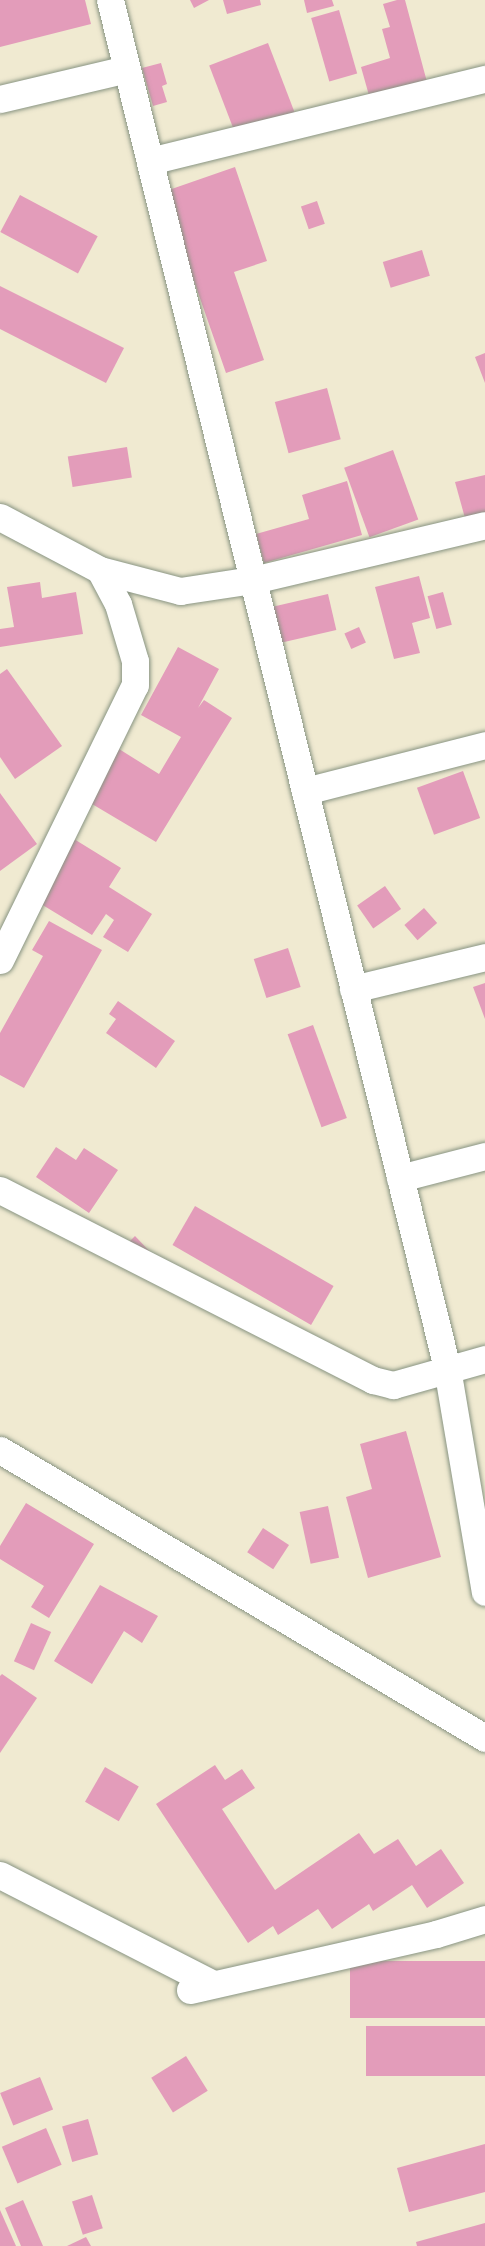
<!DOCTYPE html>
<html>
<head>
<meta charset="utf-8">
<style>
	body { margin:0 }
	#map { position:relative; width:485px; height:2246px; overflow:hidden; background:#f0ead1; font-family:"EB Garamond",serif }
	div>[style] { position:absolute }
	.building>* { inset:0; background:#e39cba; transform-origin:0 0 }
	.roads { filter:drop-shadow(0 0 2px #889482) drop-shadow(0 0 2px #889482) }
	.street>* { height:27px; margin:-13.5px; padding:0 13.5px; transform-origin:13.5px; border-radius:13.5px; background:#fff }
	span { translate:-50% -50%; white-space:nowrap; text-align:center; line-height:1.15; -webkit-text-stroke:4.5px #fbf7ec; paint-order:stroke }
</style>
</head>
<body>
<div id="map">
	<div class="building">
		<i style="clip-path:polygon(0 0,85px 0,91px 24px,0 47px)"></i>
		<i style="clip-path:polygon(190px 0,209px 0,194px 8px)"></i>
		<i style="clip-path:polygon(223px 0,260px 0,261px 5px,227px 14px)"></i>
		<i style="clip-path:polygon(304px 0,332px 0,334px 6px,307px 13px)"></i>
		<i style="clip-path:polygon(397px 0,405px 0,427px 82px,370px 99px,361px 67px,390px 58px,382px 29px,390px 27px,383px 4px)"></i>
		<i style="left:339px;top:10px;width:66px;height:29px;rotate:74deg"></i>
		<i style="left:268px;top:43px;width:77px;height:63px;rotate:69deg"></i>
		<i style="clip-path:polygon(161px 63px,167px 84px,162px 86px,167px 102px,153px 106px,142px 68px)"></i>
		<i style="clip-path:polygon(235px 167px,267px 261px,234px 272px,264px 360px,226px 373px,163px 192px)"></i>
		<i style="left:20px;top:195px;width:88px;height:42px;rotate:28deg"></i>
		<i style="left:317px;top:201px;width:24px;height:17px;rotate:71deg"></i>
		<i style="left:422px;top:250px;width:27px;height:41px;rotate:73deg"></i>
		<i style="clip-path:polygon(0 286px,124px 348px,106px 383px,0 329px)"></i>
		<i style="clip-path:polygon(485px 353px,485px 383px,475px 357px)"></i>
		<i style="left:327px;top:388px;width:53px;height:54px;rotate:75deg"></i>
		<i style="left:127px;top:447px;width:31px;height:60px;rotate:81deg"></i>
		<i style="left:393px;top:450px;width:74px;height:52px;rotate:70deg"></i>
		<i style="clip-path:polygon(485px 475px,485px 512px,465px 518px,455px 482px)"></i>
		<i style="clip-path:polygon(347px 481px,362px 535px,264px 563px,256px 534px,309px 519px,302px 495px)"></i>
		<i style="clip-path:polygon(419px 576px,430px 618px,412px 623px,420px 653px,394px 659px,375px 587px)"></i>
		<i style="clip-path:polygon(40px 582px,42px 598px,76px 592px,83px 634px,0 647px,0 629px,14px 627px,7px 587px)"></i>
		<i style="left:443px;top:592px;width:34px;height:16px;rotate:75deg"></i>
		<i style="left:328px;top:594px;width:37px;height:59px;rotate:77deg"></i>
		<i style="left:359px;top:627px;width:17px;height:16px;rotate:66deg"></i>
		<i style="clip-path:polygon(178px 647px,219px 669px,198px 708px,204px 700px,232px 718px,156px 842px,87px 801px,119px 749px,159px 774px,181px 737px,141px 715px)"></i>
		<i style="clip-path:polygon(7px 669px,62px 746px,15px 779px,0 757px,0 674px)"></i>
		<i style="left:463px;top:771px;width:50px;height:49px;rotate:70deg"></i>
		<i style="clip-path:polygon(0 793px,37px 844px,0 871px)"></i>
		<i style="clip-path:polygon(74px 839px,121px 868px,109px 887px,152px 914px,128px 952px,103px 937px,114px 920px,106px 914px,92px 935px,36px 901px)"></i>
		<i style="left:385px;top:886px;width:28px;height:34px;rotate:55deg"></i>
		<i style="left:424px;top:908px;width:20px;height:26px;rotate:49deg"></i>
		<i style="clip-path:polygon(49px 921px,102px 950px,24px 1088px,0 1075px,0 1033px,43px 956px,32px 950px)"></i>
		<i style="left:288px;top:948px;width:41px;height:36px;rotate:72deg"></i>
		<i style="clip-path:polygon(485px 983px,485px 1019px,473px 987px)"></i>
		<i style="clip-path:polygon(118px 1001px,175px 1041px,156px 1068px,106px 1033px,116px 1019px,109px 1014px)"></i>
		<i style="left:313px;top:1025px;width:99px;height:27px;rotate:70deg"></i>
		<i style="clip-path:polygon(56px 1147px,76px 1160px,84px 1148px,118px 1170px,89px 1213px,36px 1177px)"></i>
		<i style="left:195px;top:1206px;width:160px;height:45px;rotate:30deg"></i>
		<i style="clip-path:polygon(135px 1236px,154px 1256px,125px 1246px)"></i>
		<i style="clip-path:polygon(406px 1431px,441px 1557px,368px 1578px,346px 1497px,372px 1489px,360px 1444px)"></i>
		<i style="clip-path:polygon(26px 1503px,94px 1544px,49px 1618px,31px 1607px,44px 1586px,0 1559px,0 1546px)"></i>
		<i style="left:328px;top:1506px;width:53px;height:29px;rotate:78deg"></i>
		<i style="left:263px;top:1528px;width:31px;height:29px;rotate:33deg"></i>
		<i style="clip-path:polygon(100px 1585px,158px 1616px,142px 1643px,124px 1631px,92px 1684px,54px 1661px)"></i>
		<i style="left:31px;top:1623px;width:22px;height:42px;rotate:24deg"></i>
		<i style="clip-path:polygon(2px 1674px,37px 1698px,0 1753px,0 1676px)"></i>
		<i style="clip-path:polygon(215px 1765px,225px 1780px,242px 1769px,255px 1788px,222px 1809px,275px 1890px,359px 1833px,374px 1854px,398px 1839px,416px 1866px,441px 1849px,464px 1883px,427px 1908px,412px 1885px,373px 1911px,369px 1904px,332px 1929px,318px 1909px,278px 1935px,273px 1926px,248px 1943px,156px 1804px)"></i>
		<i style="left:105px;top:1767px;width:39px;height:40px;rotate:30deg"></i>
		<i style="left:485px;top:1961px;width:57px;height:135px;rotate:90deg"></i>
		<i style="left:485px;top:2026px;width:50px;height:119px;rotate:90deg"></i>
		<i style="left:186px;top:2056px;width:41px;height:41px;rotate:58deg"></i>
		<i style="left:40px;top:2077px;width:35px;height:43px;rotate:68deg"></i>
		<i style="left:88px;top:2119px;width:37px;height:27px;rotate:74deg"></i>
		<i style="left:46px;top:2128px;width:40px;height:48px;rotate:67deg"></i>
		<i style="clip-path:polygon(485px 2144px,485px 2192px,409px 2212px,397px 2168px)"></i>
		<i style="left:92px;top:2195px;width:35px;height:21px;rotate:72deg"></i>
		<i style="clip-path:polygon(23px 2200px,43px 2246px,21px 2246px,5px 2208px)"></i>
		<i style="clip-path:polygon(0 2210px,16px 2246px,0 2246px)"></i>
		<i style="clip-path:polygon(485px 2223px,485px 2246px,417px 2246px,416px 2242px)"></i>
		<i style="clip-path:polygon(86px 2237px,91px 2246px,67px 2246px)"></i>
	</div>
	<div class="roads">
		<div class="street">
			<i style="left:110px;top:0;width:1409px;rotate:76.16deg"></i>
			<i style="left:447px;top:1368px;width:227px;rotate:80.4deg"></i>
			<i style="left:0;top:99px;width:130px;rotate:-13.3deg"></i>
			<i style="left:150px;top:161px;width:345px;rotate:-13.8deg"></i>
			<i style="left:0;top:517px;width:113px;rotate:27.9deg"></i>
			<i style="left:100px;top:570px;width:83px;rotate:14.7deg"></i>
			<i style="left:180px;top:591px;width:74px;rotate:-8.6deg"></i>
			<i style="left:253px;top:580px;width:238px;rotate:-13.3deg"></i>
			<i style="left:305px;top:791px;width:186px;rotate:-14.3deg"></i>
			<i style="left:0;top:960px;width:306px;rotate:-63.9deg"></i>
			<i style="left:135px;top:685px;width:24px;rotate:-90deg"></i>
			<i style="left:135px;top:661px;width:59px;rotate:-106.6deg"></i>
			<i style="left:118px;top:604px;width:38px;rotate:-118deg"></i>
			<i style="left:353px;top:989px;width:136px;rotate:-13.6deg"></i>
			<i style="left:400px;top:1178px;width:88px;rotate:-14.5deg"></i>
			<i style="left:0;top:1190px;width:419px;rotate:27deg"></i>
			<i style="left:373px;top:1380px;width:21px;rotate:14deg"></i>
			<i style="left:393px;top:1385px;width:96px;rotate:-15.8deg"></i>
			<i style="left:0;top:1450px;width:564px;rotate:30.7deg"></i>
			<i style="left:0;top:1875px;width:239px;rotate:27.1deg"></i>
			<i style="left:190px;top:1990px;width:252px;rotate:-12.8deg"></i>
			<i style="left:436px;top:1934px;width:51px;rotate:-17deg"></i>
		</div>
	</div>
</div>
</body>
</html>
